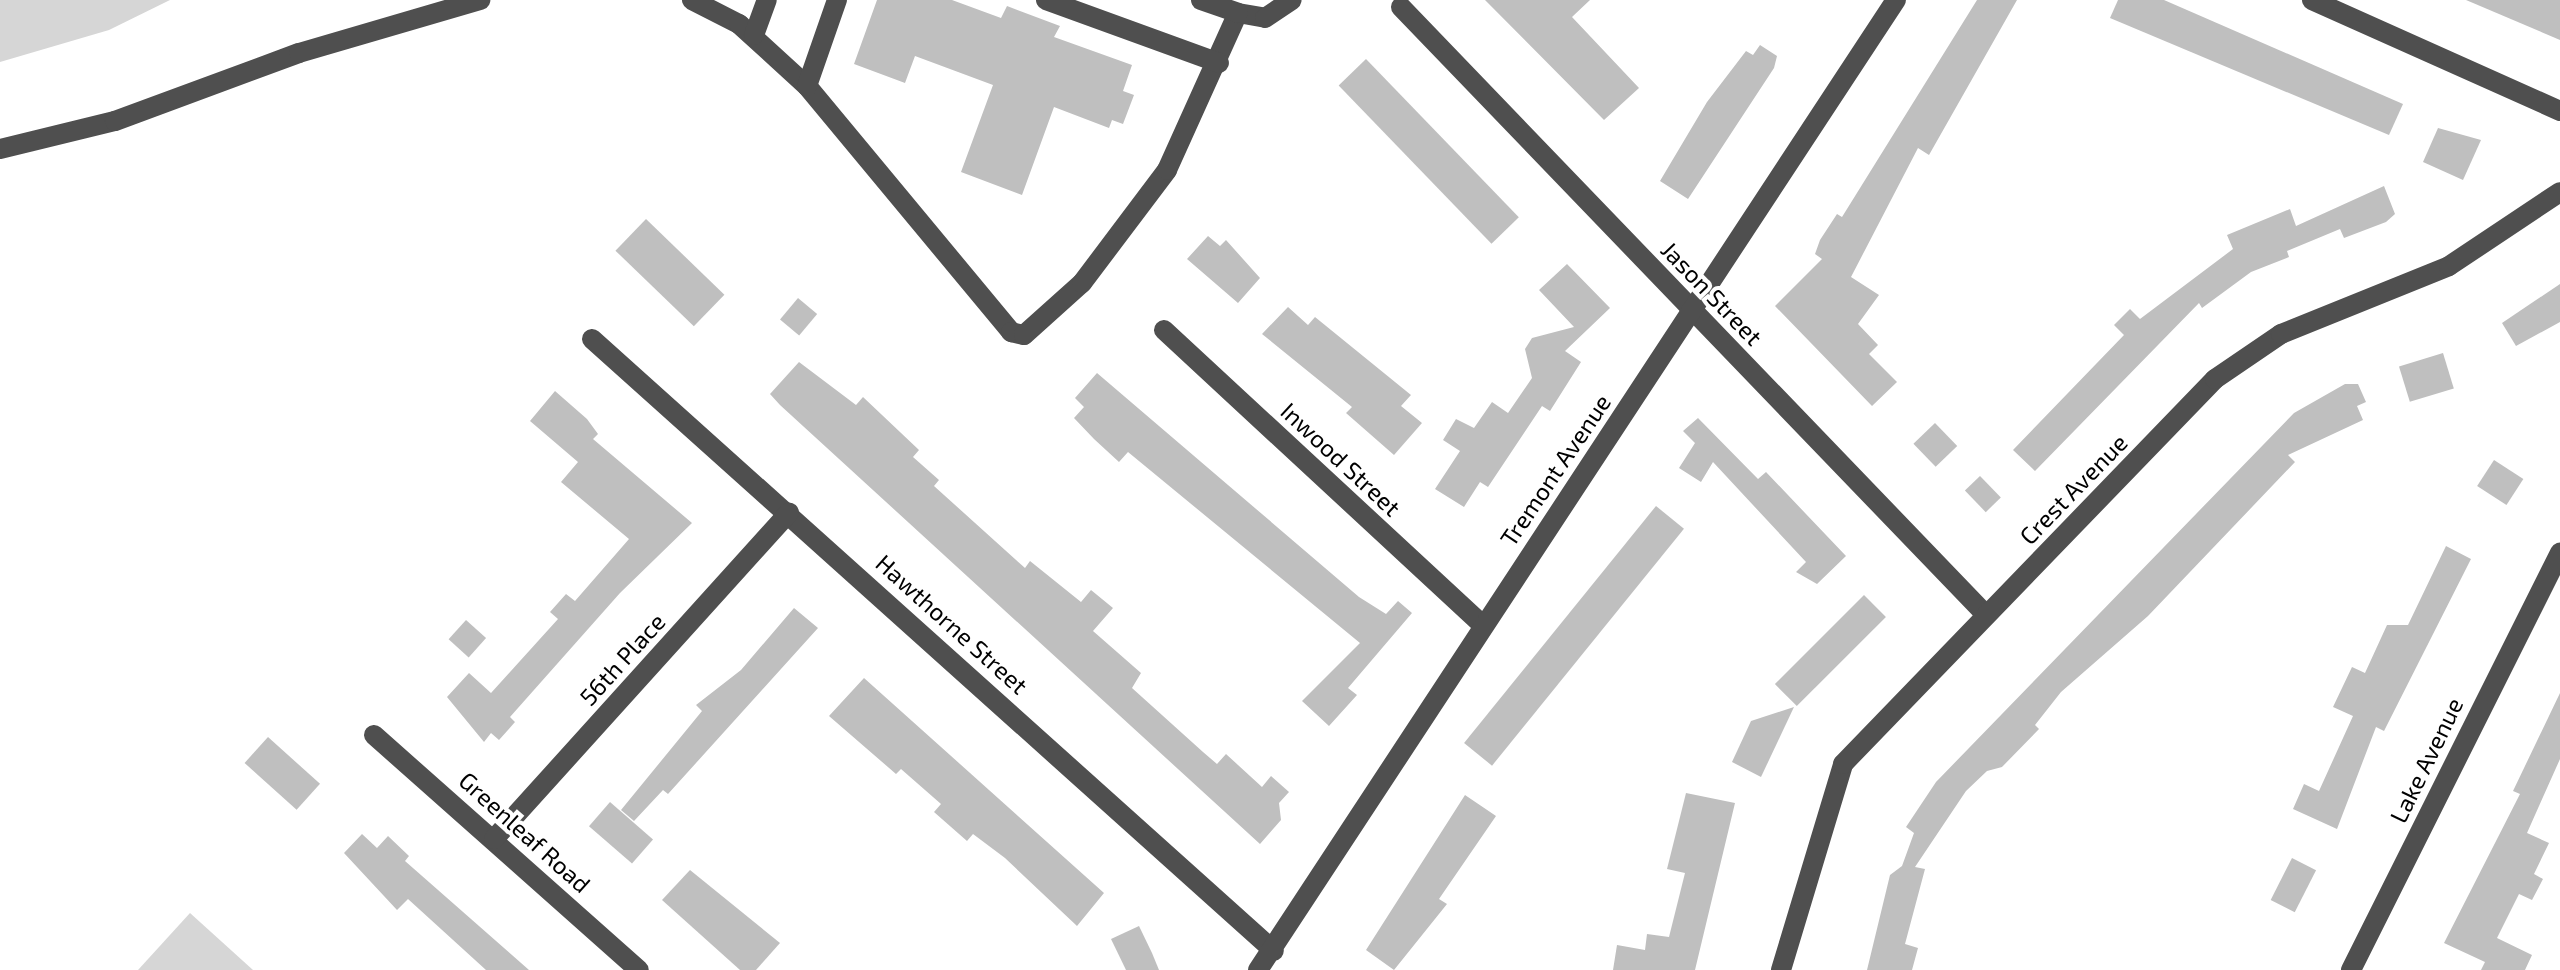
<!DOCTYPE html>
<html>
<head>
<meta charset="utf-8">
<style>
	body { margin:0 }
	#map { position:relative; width:2560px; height:970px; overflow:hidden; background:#fff; font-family:"Exo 2",sans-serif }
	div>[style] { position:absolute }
	.green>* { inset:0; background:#d6d6d6 }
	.building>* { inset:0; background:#bfbfbf; transform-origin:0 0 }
	.minor>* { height:20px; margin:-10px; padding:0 10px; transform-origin:10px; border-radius:10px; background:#4f4f4f }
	span { translate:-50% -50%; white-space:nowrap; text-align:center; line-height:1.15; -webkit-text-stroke:8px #fff; paint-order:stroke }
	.street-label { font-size:24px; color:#000 }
</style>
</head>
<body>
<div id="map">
	<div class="green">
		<i style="clip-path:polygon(0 0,170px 0,109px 30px,0 62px)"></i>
		<i style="clip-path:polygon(190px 913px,253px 970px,138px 970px)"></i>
	</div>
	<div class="building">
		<i style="clip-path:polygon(877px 0,952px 0,1001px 18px,1007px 6px,1060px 26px,1054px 37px,1132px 65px,1123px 91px,1134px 95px,1123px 124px,1112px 120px,1109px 128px,1054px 107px,1022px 195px,961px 172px,993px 85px,915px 56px,905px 83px,854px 64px)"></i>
		<i style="clip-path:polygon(1485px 0,1590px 0,1572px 17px,1639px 88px,1604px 120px)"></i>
		<i style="clip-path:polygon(1977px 0,2017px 0,1929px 155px,1918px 148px,1851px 277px,1879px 295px,1858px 324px,1878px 345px,1869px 354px,1897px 382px,1872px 406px,1775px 306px,1822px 259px,1815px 254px,1820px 240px,1837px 214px,1842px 217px)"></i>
		<i style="clip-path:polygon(2118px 0,2164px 0,2403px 104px,2389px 135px,2110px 18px)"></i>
		<i style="clip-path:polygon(2466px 0,2560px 0,2560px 40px)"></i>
		<i style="clip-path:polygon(1760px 45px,1777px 56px,1774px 68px,1688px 199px,1660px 181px,1707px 102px,1746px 51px,1753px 55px)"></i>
		<i style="left:1366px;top:59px;width:220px;height:38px;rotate:46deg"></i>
		<i style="clip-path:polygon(2438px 128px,2481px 140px,2463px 180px,2423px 162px)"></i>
		<i style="clip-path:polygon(2384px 186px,2395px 214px,2386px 222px,2344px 238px,2340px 229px,2287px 251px,2289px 257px,2251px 272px,2202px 308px,2199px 303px,2035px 471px,2013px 450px,2124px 335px,2114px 325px,2130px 309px,2140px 319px,2233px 249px,2227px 235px,2290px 209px,2296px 226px)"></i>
		<i style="left:646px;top:219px;width:109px;height:44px;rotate:44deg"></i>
		<i style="clip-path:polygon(1208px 236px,1220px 246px,1226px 240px,1260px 278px,1238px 303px,1187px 259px)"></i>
		<i style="clip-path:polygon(1567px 264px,1610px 308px,1565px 351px,1581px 362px,1550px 411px,1542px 406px,1488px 487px,1480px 482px,1464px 507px,1435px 489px,1460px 451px,1443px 440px,1456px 419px,1474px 428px,1492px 402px,1508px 413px,1532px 378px,1525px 349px,1532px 338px,1574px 327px,1539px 290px)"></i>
		<i style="clip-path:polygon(2560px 284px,2560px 322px,2516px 346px,2502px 323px)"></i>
		<i style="left:798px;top:298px;width:25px;height:28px;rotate:40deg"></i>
		<i style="clip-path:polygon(1288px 307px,1308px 325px,1315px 317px,1411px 395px,1401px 406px,1422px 423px,1394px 455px,1346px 413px,1352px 407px,1262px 334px)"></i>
		<i style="left:2443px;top:353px;width:37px;height:46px;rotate:73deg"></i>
		<i style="clip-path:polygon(799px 362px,856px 405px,863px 397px,919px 450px,913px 457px,939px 480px,934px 486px,1025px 568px,1030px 561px,1081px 602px,1091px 590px,1113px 608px,1093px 631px,1141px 673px,1132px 688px,1203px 752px,1217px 764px,1226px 754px,1262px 787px,1271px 776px,1289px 792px,1279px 803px,1281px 820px,1260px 844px,780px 405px,770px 394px)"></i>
		<i style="clip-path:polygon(1097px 373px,1359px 597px,1386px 614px,1398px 601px,1412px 613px,1348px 688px,1357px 695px,1329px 726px,1302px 701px,1360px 643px,1128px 452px,1119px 462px,1094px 439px,1074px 418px,1084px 407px,1075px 398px)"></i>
		<i style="clip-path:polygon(2345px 384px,2358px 384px,2366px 402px,2357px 406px,2363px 420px,2288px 455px,2295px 462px,2148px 616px,2061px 692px,2035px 725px,2039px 729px,2002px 767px,1987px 771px,1966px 791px,1915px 867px,1925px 869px,1905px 944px,1918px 948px,1912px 970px,1867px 970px,1890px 875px,1902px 866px,1914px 833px,1906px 827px,1936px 782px,2294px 413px)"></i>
		<i style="clip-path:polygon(555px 391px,587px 419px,598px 434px,593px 439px,692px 523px,620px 593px,510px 717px,515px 722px,499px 740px,491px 733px,484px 742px,447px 697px,469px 673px,491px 693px,558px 619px,550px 612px,566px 594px,575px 601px,629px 539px,561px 482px,578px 462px,530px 421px)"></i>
		<i style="clip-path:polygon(1698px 418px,1758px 479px,1766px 472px,1846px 556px,1817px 584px,1796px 572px,1806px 562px,1713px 462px,1701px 482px,1679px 468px,1695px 443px,1683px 431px)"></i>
		<i style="left:1935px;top:423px;width:32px;height:30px;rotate:46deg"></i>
		<i style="left:2494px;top:460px;width:35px;height:31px;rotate:33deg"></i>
		<i style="left:1980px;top:476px;width:30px;height:21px;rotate:46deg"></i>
		<i style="left:1656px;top:506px;width:36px;height:305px;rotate:39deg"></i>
		<i style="clip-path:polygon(2446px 546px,2471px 559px,2384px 731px,2376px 727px,2337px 829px,2293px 809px,2304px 784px,2319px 791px,2353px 716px,2333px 707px,2352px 667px,2365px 673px,2387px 625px,2408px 625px)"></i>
		<i style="left:1864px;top:595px;width:31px;height:126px;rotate:45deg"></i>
		<i style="clip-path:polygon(794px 608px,818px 628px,668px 794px,663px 790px,634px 821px,621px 810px,702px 711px,696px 705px,741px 670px)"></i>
		<i style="left:466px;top:620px;width:27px;height:26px;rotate:42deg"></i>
		<i style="clip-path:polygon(864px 678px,1104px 893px,1077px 926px,1005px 858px,973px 834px,967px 841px,934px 812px,941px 804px,901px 769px,896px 774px,829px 716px)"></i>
		<i style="clip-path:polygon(2560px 693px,2560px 759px,2527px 833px,2549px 843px,2534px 874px,2543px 879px,2532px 900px,2519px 894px,2497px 938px,2532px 955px,2525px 970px,2481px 970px,2485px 962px,2444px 943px,2520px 794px,2513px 791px)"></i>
		<i style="clip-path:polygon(1794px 707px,1761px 777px,1732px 762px,1751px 721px)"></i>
		<i style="left:268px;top:737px;width:70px;height:35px;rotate:42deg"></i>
		<i style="clip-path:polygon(1686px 793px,1735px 803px,1695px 970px,1613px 970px,1617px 945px,1645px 950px,1647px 934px,1669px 937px,1685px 873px,1667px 869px)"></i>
		<i style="clip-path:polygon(1465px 795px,1496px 816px,1439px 899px,1447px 904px,1394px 970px,1366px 950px)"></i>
		<i style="left:610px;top:802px;width:57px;height:32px;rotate:41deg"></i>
		<i style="clip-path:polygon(362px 834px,377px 848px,388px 836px,409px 856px,405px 861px,529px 970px,486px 970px,408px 899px,397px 910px,344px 853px)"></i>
		<i style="left:2292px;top:858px;width:27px;height:47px;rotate:27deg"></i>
		<i style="clip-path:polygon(690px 870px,780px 943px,756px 970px,740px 970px,662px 900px)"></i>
		<i style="clip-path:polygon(1139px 926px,1152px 953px,1159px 970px,1126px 970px,1111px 939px)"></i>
	</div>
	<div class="minor">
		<i style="left:692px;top:0;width:53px;rotate:27.1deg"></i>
		<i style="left:739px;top:24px;width:92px;rotate:42.4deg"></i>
		<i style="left:807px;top:86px;width:320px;rotate:50.3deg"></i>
		<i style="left:1011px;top:332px;width:13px;rotate:13deg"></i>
		<i style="left:1024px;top:335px;width:78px;rotate:-41.9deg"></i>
		<i style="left:1082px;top:283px;width:141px;rotate:-53deg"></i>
		<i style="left:1167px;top:170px;width:172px;rotate:-65.7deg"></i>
		<i style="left:1238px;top:13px;width:27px;rotate:10deg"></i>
		<i style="left:1265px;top:18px;width:32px;rotate:-34deg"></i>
		<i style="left:1046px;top:0;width:184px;rotate:20deg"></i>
		<i style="left:1201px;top:0;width:39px;rotate:19deg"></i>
		<i style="left:2312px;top:0;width:272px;rotate:24.1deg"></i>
		<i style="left:1401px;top:7px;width:844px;rotate:46.1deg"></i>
		<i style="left:754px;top:35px;width:37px;rotate:-70deg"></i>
		<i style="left:807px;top:86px;width:91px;rotate:-70.8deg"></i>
		<i style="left:0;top:149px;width:118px;rotate:-13.7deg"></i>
		<i style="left:115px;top:121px;width:196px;rotate:-20.3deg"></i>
		<i style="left:299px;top:53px;width:189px;rotate:-16.3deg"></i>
		<i style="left:1164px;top:330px;width:434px;rotate:42.8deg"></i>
		<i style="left:592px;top:339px;width:916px;rotate:41.9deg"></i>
		<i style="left:374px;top:735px;width:354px;rotate:41.6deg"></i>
		<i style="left:494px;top:839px;width:440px;rotate:-47.9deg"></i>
		<i style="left:1258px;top:970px;width:1161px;rotate:-56.67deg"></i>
		<i style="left:1781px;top:970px;width:215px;rotate:-73.2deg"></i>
		<i style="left:1843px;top:764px;width:535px;rotate:-45.98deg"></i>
		<i style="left:2215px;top:379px;width:80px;rotate:-34.3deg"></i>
		<i style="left:2281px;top:334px;width:181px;rotate:-22deg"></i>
		<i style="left:2449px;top:266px;width:133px;rotate:-33.7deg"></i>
		<i style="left:2351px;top:970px;width:467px;rotate:-63.4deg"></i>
	</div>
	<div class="street-label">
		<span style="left:1712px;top:293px;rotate:46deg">Jason Street</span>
		<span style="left:1341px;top:459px;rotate:43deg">Inwood Street</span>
		<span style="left:1555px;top:470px;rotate:-56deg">Tremont Avenue</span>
		<span style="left:2073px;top:489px;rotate:-46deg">Crest Avenue</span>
		<span style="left:952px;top:624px;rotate:42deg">Hawthorne Street</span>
		<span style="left:622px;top:659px;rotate:-48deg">56th Place</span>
		<span style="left:2426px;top:760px;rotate:-64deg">Lake Avenue</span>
		<span style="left:525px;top:832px;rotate:42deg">Greenleaf Road</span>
	</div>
</div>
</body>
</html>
